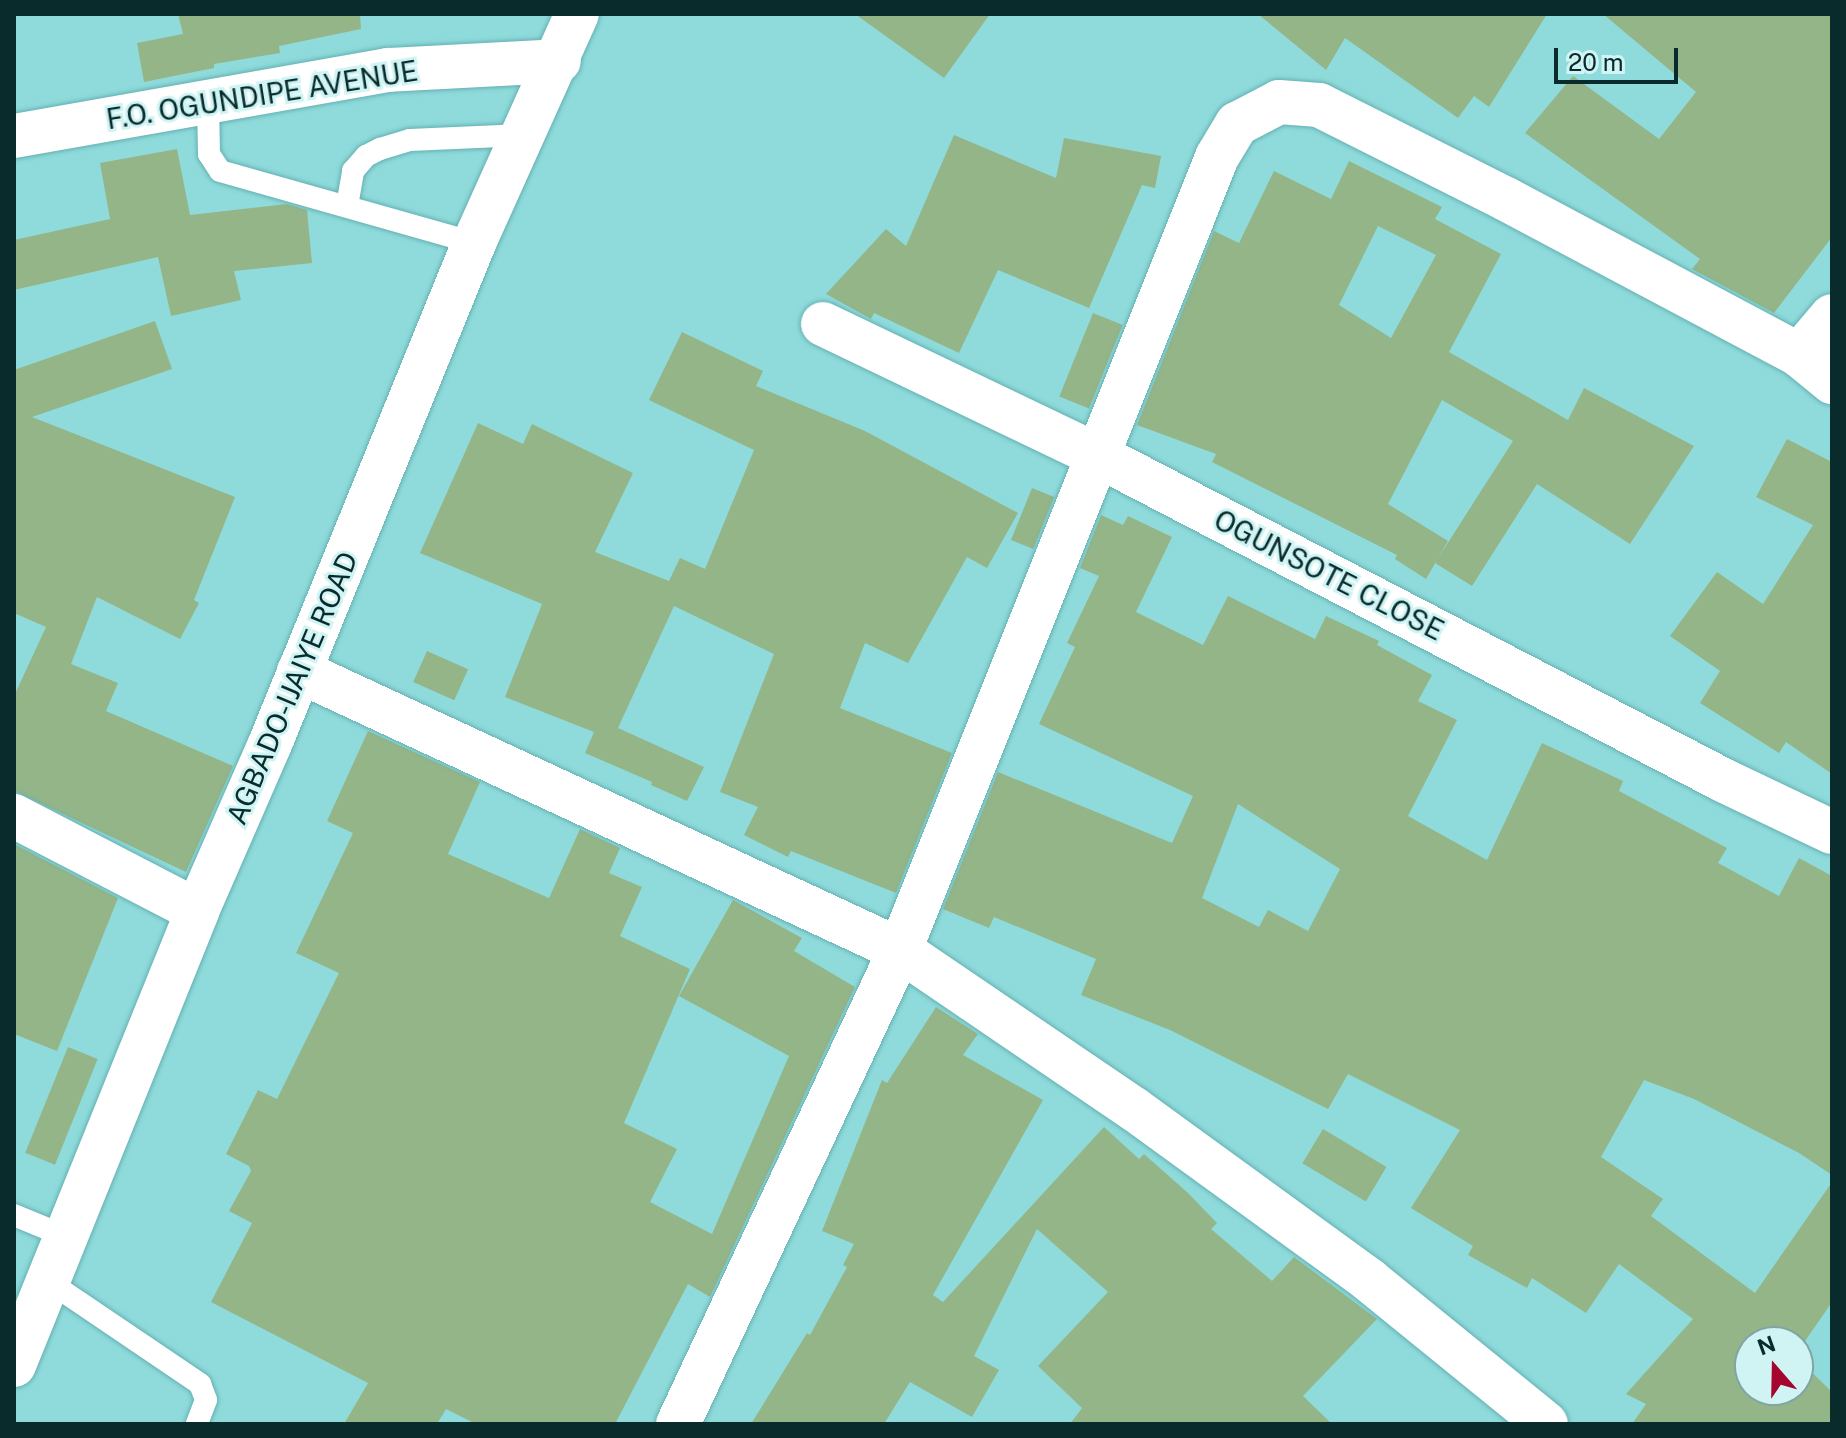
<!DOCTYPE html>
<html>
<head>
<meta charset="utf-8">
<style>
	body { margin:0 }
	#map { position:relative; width:1846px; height:1438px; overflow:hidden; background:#8fdbdc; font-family:"Public Sans",sans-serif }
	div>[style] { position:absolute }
	.building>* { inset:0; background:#94b587; transform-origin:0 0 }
	.roads { filter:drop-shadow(0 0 2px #65b0b2) drop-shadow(0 0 2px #65b0b2) }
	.service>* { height:22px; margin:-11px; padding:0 11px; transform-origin:11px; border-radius:11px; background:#fff }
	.minor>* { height:44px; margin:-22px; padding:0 22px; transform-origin:22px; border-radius:22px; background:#fff }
	.tertiary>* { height:44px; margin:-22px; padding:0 22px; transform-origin:22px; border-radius:22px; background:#fff }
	span { translate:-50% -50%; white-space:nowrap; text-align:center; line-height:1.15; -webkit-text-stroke:6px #d0f4f4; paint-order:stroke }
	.street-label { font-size:28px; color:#0a2b2c }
	.frame { position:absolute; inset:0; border:16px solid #0a2b2c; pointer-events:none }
	.north { position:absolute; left:1734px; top:1326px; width:80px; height:80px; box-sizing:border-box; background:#d0f4f4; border:2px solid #81a4a4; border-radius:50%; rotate:340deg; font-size:22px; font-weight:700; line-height:32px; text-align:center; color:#0a2b2c }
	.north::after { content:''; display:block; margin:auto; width:28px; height:36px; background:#a40630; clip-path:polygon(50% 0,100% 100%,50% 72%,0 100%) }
	.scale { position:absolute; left:1554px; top:48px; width:124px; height:36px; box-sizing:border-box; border:4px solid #0a2b2c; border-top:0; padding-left:10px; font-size:24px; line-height:28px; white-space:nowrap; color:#0a2b2c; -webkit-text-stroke:6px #d0f4f4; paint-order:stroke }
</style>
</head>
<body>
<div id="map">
	<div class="building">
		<i style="clip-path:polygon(178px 14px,360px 14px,361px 29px,279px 46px,280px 53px,214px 64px,214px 68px,144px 82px,137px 43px,183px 34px)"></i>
		<i style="clip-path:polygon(855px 14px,990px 14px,944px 78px)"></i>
		<i style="clip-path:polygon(1258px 14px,1547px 14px,1489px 107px,1474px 96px,1458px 118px,1345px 38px,1326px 70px)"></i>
		<i style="clip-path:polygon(1603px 14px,1832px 14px,1832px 237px,1774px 313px,1692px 269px,1700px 259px,1525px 133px,1573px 76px,1659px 139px,1696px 92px)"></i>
		<i style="clip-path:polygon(954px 135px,1056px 178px,1064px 138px,1161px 156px,1155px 188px,1142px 185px,1089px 308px,998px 270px,959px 353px,874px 313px,871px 319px,826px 294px,886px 229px,906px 246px)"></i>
		<i style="clip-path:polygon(177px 149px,190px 215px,287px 204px,307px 210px,312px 263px,234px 271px,241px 300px,171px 316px,158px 257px,14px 290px,14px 240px,110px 219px,100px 163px)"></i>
		<i style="clip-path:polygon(evenodd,1349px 161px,1442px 207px,1435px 219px,1501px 254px,1449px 352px,1568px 420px,1584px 388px,1694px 446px,1630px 544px,1537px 484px,1472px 586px,1435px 563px,1513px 441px,1442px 400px,1388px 504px,1448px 541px,1426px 579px,1395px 559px,1397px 555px,1212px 462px,1216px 454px,1137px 425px,1214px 231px,1239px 243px,1274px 171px,1331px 199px,1349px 161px,1378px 226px,1436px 255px,1391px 338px,1339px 305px,1378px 226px)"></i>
		<i style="left:1093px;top:313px;width:32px;height:90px;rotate:22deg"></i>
		<i style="clip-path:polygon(155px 321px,172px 369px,32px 417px,235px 497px,194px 600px,199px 603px,180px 639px,97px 597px,71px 664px,118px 683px,106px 711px,233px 766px,186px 872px,14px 791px,14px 696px,46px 627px,14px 613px,14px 370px)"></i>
		<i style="clip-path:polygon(682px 332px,763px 371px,756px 386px,865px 431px,1018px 513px,987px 568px,967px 557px,908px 663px,865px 643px,840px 708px,952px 753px,896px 893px,791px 851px,788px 857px,744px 835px,758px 807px,720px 792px,774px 654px,674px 606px,618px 728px,704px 767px,687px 801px,651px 785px,652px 782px,585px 753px,594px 732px,505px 697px,542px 604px,420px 553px,478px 423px,523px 444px,532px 424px,633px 473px,595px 552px,669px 581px,680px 558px,705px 569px,754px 450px,649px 400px)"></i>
		<i style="clip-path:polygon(1787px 439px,1832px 462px,1832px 774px,1786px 742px,1779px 753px,1700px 703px,1720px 671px,1670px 636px,1717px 572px,1763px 604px,1813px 525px,1756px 497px)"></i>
		<i style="left:1032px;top:488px;width:24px;height:56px;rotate:22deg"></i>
		<i style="clip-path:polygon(evenodd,1101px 515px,1123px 525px,1128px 516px,1172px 537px,1136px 612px,1203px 645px,1228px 596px,1315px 639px,1326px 616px,1379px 641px,1377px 645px,1432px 675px,1418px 701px,1457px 720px,1408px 816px,1487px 860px,1542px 743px,1623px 781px,1619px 791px,1727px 848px,1718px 863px,1779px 896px,1799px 858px,1832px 876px,1832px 1175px,1799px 1153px,1694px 1099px,1644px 1080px,1601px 1157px,1663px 1199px,1651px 1216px,1755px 1293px,1832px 1182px,1832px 1302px,1803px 1344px,1807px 1347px,1798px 1359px,1798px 1342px,1750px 1342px,1750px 1390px,1798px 1390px,1798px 1359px,1832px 1392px,1832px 1424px,1632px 1424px,1646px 1404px,1626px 1394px,1693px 1319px,1619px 1264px,1586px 1313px,1532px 1278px,1527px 1288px,1468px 1255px,1473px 1246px,1411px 1208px,1460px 1130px,1348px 1074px,1328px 1109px,1170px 1030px,1081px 995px,1096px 959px,994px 917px,989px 928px,943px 909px,998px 772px,1172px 843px,1193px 796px,1039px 724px,1075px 647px,1067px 643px,1099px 576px,1080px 568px,1101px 515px,1238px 804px,1340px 869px,1308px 931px,1268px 910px,1259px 927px,1202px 898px,1238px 804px)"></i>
		<i style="left:427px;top:651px;width:45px;height:34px;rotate:24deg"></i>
		<i style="clip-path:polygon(368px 731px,480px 782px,448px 854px,549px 898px,580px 829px,620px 848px,609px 873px,642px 887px,620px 936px,690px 969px,624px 1123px,677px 1149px,650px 1202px,712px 1234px,789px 1056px,679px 996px,733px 900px,802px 938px,794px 951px,855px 987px,710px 1297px,688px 1284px,615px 1424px,476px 1424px,446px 1409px,437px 1424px,344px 1424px,368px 1383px,211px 1302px,252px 1223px,229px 1211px,251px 1171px,249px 1166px,226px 1154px,258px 1090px,277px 1099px,339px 973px,296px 953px,353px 833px,327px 821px)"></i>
		<i style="clip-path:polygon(14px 844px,118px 898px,57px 1051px,14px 1034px)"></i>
		<i style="clip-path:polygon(936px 1007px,978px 1034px,963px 1055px,1043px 1100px,933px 1295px,943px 1302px,1104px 1127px,1139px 1159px,1144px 1154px,1188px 1193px,1217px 1223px,1211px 1229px,1272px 1281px,1294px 1257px,1377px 1319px,1303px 1396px,1332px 1424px,1070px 1424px,1082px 1408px,1038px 1366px,1108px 1292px,1037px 1229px,974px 1356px,999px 1370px,972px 1417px,910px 1382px,884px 1424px,751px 1424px,807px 1333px,810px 1335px,847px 1267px,843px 1265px,854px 1244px,822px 1231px,882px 1080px,887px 1083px)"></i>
		<i style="left:68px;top:1047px;width:32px;height:114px;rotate:22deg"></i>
		<i style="left:1323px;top:1129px;width:74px;height:40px;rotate:31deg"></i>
	</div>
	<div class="roads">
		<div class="service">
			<i style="left:208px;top:102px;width:52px;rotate:88.9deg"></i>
			<i style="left:209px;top:154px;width:20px;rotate:57deg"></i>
			<i style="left:220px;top:171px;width:264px;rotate:15.8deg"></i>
			<i style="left:347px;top:206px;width:36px;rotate:-80deg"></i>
			<i style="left:353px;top:171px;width:20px;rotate:-49deg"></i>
			<i style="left:366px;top:156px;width:16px;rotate:-27deg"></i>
			<i style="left:380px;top:149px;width:31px;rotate:-17deg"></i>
			<i style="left:410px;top:140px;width:113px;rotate:-2.5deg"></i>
			<i style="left:14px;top:1215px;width:57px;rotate:22.5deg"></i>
			<i style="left:48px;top:1281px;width:184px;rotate:34.1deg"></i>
			<i style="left:200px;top:1384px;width:17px;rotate:69deg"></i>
			<i style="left:206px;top:1400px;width:26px;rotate:111deg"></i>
		</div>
		<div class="minor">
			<i style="left:14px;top:136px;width:380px;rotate:-10deg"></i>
			<i style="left:388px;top:70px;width:171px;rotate:-3deg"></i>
			<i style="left:823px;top:324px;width:304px;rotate:25.6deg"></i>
			<i style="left:1097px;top:455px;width:705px;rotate:27.44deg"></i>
			<i style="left:1723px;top:780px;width:121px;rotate:25.5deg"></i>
			<i style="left:1799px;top:355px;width:51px;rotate:-49.8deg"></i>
			<i style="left:299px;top:671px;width:663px;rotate:24.9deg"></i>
			<i style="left:900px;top:950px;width:283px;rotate:34.2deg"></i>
			<i style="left:1134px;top:1109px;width:291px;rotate:36deg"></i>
			<i style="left:1369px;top:1280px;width:228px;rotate:39.1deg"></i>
			<i style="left:14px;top:816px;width:206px;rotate:27.4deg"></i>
			<i style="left:678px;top:1424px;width:523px;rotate:-64.9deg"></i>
			<i style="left:900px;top:950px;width:854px;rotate:-68.21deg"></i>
			<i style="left:1217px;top:157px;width:39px;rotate:-59deg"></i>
			<i style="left:1237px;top:124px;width:47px;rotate:-27.6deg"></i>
			<i style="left:1279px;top:102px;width:40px;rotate:4.3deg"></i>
			<i style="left:1319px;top:105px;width:209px;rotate:26.7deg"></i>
			<i style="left:1506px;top:199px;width:332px;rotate:28deg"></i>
			<i style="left:1799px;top:355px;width:43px;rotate:39.3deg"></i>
		</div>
		<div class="tertiary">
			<i style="left:14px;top:1365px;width:489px;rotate:-68deg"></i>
			<i style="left:197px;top:911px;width:182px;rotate:-66.4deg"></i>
			<i style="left:270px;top:744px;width:541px;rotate:-67.84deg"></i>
			<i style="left:474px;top:243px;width:251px;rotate:-65.8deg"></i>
		</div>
	</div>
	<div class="street-label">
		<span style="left:262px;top:95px;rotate:-9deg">F.O. OGUNDIPE AVENUE</span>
		<span style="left:1329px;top:575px;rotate:27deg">OGUNSOTE CLOSE</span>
		<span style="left:292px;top:688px;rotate:-67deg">AGBADO-IJAIYE ROAD</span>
	</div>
	<div class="frame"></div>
	<div class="north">N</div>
	<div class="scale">20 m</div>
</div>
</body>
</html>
